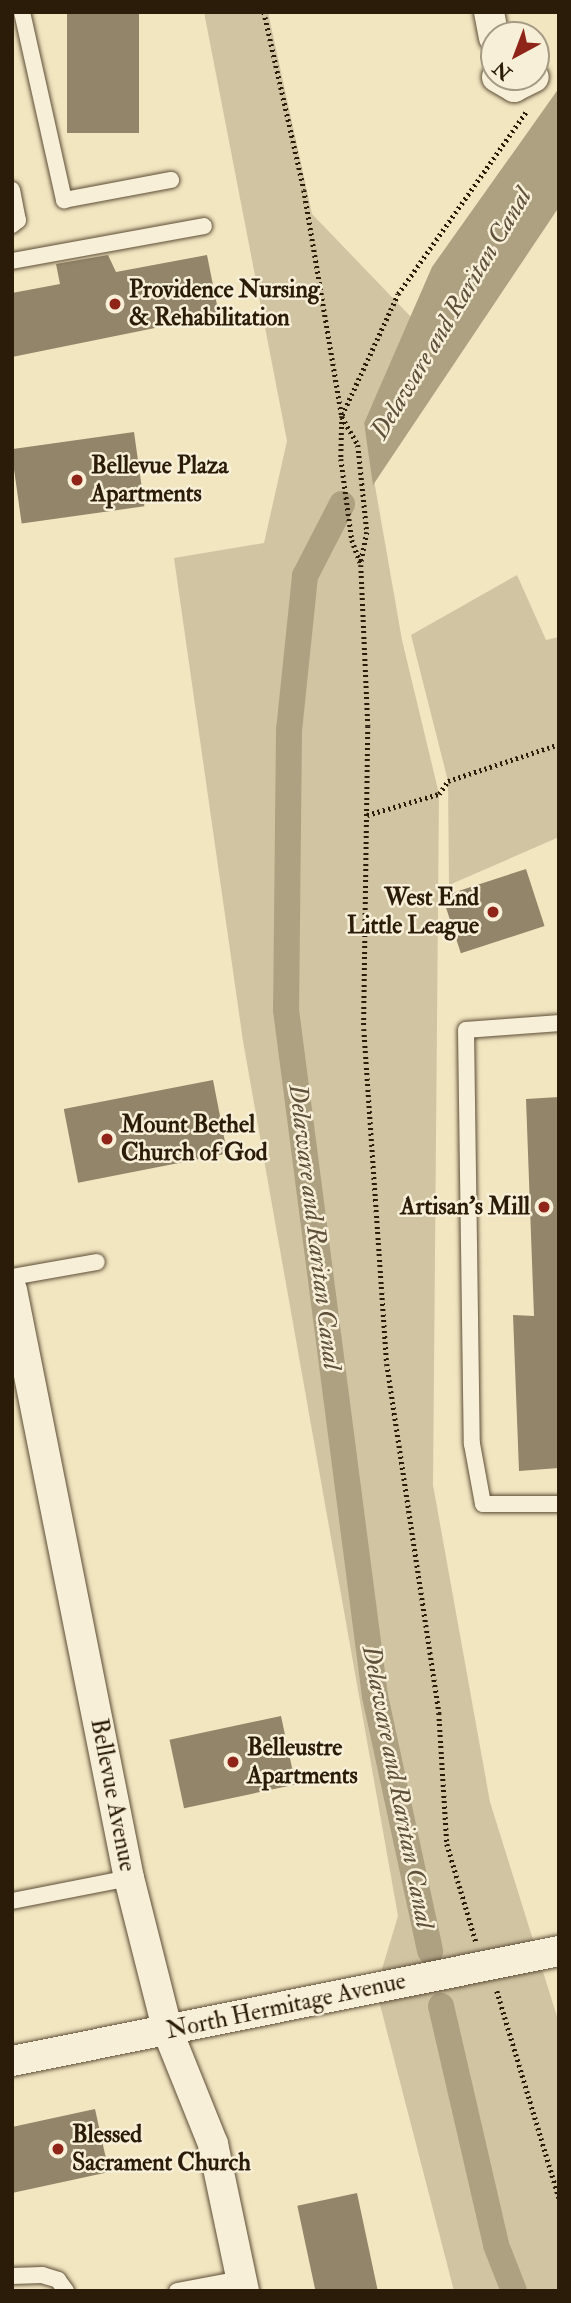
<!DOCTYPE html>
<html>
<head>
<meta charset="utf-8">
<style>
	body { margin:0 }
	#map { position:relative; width:571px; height:2303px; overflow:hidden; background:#f2e6c1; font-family:"IM FELL Double Pica",serif }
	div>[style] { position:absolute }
	.green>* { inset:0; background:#d0c4a2 }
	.water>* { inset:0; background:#aea182 }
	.canal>* { height:26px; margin:-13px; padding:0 13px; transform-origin:13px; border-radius:13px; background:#aea182 }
	.building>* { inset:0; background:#928569; transform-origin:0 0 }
	.path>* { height:4.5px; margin-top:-2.25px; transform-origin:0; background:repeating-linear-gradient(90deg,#2b1c09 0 2px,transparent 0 5.5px) }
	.roads { filter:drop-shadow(0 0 2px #5d4e37) drop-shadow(0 0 2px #5d4e37) }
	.lane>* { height:16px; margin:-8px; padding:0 8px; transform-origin:8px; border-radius:8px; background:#f7efd7 }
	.street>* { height:30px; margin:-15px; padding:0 15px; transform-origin:15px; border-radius:15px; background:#f7efd7 }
	.dots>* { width:19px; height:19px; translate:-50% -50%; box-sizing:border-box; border:4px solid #f7efd7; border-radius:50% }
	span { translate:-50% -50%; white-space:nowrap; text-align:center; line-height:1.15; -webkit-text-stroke:5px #f7efd7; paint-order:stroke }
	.poi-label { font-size:24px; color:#2b1c09; font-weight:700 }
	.left { translate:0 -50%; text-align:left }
	.right { translate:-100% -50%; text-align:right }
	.street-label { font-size:24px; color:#2b1c09 }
	.water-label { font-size:26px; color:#5f5139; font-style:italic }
	.frame { position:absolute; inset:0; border:14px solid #2b1c09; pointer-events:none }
	.north { position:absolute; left:480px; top:21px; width:70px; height:70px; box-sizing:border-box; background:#f7efd7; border:2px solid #a59b85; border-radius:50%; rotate:221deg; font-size:19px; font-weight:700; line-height:28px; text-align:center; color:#2b1c09 }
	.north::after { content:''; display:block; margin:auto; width:24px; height:32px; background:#8f2418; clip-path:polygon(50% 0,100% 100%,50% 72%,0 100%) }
</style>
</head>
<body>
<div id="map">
	<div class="green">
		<i style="clip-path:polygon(204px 12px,268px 12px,312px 214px,411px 317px,364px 423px,402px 640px,439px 794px,433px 1485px,490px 1802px,559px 2023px,559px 2291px,454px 2291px,376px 1989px,398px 1916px,243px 1041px,174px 558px,264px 543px,287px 441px)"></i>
		<i style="clip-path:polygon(517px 575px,546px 640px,559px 637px,559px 837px,449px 885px,448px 781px,411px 635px)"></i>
	</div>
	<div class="water">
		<i style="clip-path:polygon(559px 88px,559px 207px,373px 485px,364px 423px,432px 267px)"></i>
	</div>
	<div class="canal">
		<i style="left:342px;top:504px;width:81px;rotate:117.2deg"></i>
		<i style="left:305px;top:576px;width:155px;rotate:95.9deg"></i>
		<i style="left:289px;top:730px;width:280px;rotate:90.6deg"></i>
		<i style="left:286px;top:1010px;width:692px;rotate:82.61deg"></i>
		<i style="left:375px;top:1696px;width:261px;rotate:77.8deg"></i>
		<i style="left:441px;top:2006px;width:245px;rotate:77deg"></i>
		<i style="left:496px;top:2245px;width:49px;rotate:68.6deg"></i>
	</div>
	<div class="building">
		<i style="left:67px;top:12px;width:72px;height:121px"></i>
		<i style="clip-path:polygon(108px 255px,116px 272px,207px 255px,219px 315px,12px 357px,12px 293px,60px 284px,56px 264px)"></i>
		<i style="left:134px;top:432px;width:75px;height:124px;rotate:82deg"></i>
		<i style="left:526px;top:869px;width:60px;height:88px;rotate:72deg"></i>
		<i style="left:213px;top:1080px;width:75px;height:152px;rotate:79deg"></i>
		<i style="clip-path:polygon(559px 1097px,559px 1468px,519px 1471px,513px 1315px,534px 1316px,526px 1099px)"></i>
		<i style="left:281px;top:1716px;width:70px;height:114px;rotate:78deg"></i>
		<i style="clip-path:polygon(95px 2109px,109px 2172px,12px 2193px,12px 2127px)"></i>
		<i style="left:357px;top:2193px;width:100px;height:61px;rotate:78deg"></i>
	</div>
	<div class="path">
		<i style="left:264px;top:12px;width:182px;rotate:77.3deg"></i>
		<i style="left:304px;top:190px;width:229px;rotate:80.5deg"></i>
		<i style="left:342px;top:416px;width:43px;rotate:91.3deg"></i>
		<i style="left:341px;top:459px;width:82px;rotate:82.3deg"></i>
		<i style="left:352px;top:540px;width:27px;rotate:70deg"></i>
		<i style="left:361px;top:565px;width:161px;rotate:87.5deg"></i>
		<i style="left:368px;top:726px;width:303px;rotate:90.8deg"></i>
		<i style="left:364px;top:1029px;width:336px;rotate:86.1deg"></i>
		<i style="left:387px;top:1364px;width:353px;rotate:81.5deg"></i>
		<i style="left:439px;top:1713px;width:131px;rotate:86.5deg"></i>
		<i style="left:447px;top:1844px;width:102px;rotate:73.5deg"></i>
		<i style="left:342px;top:415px;width:133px;rotate:-65.2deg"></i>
		<i style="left:398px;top:294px;width:223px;rotate:-54.9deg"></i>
		<i style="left:342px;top:417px;width:32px;rotate:60deg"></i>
		<i style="left:358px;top:445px;width:87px;rotate:84.1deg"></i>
		<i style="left:367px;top:532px;width:33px;rotate:101deg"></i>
		<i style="left:367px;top:815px;width:75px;rotate:-16.3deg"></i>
		<i style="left:439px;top:794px;width:16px;rotate:-55deg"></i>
		<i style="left:448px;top:781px;width:117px;rotate:-18.4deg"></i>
		<i style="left:497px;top:1991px;width:216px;rotate:73.3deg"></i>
	</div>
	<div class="roads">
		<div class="lane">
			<i style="left:22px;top:12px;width:193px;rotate:77.4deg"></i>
			<i style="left:64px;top:200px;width:109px;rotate:-10.6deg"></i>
			<i style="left:12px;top:190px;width:31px;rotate:79deg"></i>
			<i style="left:18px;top:220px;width:8px;rotate:140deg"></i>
			<i style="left:12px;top:261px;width:195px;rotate:-10.3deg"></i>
			<i style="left:559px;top:1023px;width:93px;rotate:175.7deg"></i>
			<i style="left:466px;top:1030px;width:414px;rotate:89.2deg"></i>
			<i style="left:472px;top:1444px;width:61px;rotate:79.6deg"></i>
			<i style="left:483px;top:1504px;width:76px"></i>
			<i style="left:12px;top:1277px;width:86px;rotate:-10deg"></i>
			<i style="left:12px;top:1901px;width:119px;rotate:-11.1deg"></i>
			<i style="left:12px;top:2276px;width:30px;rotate:-2deg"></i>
			<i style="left:42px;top:2275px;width:17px;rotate:17deg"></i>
			<i style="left:58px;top:2280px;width:14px;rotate:54deg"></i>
			<i style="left:177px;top:2291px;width:66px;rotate:-10.5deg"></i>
		</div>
		<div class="street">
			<i style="left:489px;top:12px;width:26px;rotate:79deg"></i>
			<i style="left:497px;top:77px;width:20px;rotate:30deg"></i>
			<i style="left:514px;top:87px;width:22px;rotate:-27deg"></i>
			<i style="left:12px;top:1290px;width:600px;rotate:78.75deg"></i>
			<i style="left:129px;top:1878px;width:159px;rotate:75.8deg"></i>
			<i style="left:168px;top:2032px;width:121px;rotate:68.1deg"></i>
			<i style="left:213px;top:2144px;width:150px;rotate:78.1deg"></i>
			<i style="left:12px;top:2061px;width:558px;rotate:-11.37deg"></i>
		</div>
	</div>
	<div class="dots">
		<i style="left:115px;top:304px;background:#8f2418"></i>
		<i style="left:77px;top:480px;background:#8f2418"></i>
		<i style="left:493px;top:912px;background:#8f2418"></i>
		<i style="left:107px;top:1139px;background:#8f2418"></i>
		<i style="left:544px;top:1207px;background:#8f2418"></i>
		<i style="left:233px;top:1762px;background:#8f2418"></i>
		<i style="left:58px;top:2149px;background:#8f2418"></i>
	</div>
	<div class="poi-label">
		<span class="left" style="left:129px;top:304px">Providence Nursing<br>&amp; Rehabilitation</span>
		<span class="left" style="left:91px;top:480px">Bellevue Plaza<br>Apartments</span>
		<span class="right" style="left:479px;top:912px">West End<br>Little League</span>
		<span class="left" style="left:121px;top:1139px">Mount Bethel<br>Church of God</span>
		<span class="right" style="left:530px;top:1207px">Artisan's Mill</span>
		<span class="left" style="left:247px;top:1762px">Belleustre<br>Apartments</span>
		<span class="left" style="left:72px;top:2149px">Blessed<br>Sacrament Church</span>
	</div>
	<div class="street-label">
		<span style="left:113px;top:1795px;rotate:79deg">Bellevue Avenue</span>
		<span style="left:286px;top:2006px;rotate:-12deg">North Hermitage Avenue</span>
	</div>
	<div class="water-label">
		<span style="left:452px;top:314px;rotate:-59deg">Delaware and Raritan Canal</span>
		<span style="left:314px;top:1227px;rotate:83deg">Delaware and Raritan Canal</span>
		<span style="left:397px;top:1787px;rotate:79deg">Delaware and Raritan Canal</span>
	</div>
	<div class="frame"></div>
	<div class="north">N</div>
</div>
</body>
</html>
